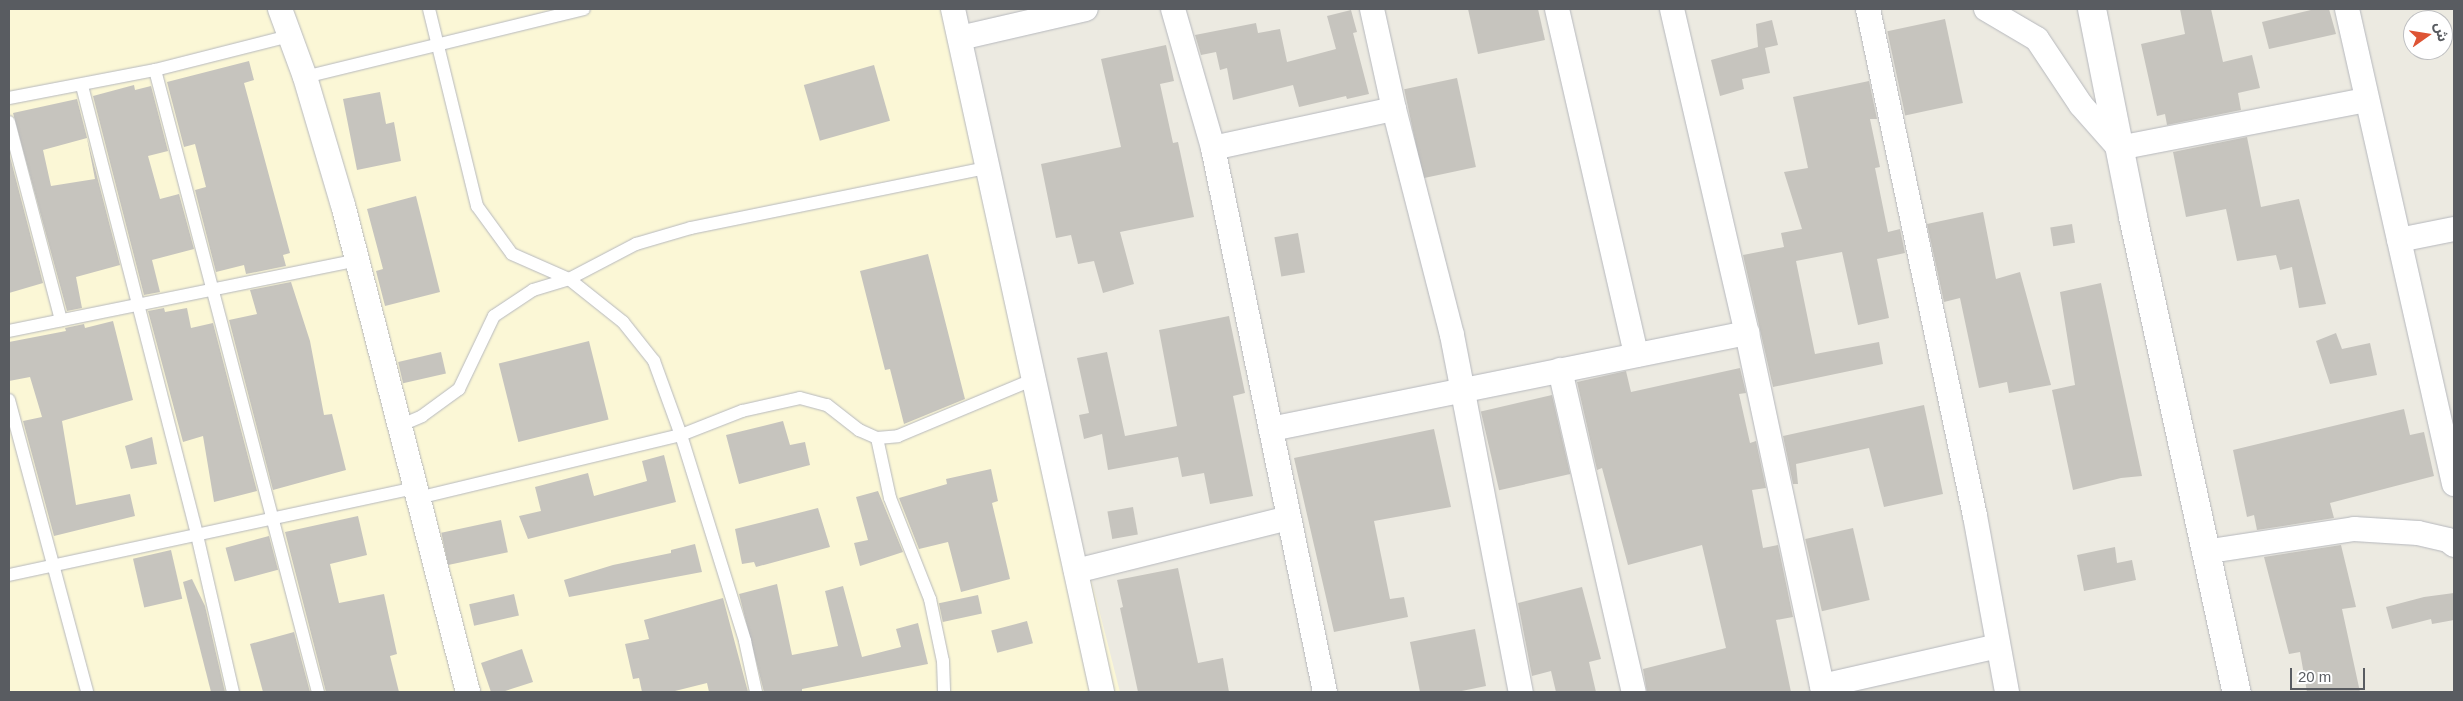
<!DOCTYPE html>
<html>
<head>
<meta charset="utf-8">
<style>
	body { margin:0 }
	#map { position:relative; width:2463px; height:701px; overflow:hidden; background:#eceae1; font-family:Helvetica,"Noto Sans Arabic",sans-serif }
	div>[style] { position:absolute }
	.commercial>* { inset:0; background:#fbf7d6 }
	.building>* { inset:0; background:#c6c4be; transform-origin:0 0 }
	.roads { filter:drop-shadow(0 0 1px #b6b8bd) drop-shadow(0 0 1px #b6b8bd) }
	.service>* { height:12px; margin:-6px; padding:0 6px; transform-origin:6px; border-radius:6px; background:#fff }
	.minor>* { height:24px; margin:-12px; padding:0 12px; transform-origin:12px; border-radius:12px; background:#fff }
	.tertiary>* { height:28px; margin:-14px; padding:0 14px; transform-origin:14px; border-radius:14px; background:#fff }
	span { translate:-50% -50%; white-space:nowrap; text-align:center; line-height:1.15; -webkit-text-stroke:4px #fff; paint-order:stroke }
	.frame { position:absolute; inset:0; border:10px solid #595c61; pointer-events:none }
	.north { position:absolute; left:2403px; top:10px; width:50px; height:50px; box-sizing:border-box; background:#fff; border:1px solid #bdbec0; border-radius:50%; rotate:77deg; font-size:14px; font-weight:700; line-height:20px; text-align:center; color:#595c61 }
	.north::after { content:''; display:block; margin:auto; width:18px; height:22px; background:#de5434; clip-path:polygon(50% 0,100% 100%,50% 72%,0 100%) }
	.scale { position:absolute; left:2290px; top:668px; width:75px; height:22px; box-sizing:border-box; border:2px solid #595c61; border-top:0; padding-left:6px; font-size:15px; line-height:18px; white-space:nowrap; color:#595c61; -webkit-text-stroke:4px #fff; paint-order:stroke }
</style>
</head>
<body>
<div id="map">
	<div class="commercial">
		<i style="clip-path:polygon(9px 9px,946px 9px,1120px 692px,9px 692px)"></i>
	</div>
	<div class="building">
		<i style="clip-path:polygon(1468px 9px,1538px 9px,1545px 40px,1478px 54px)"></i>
		<i style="clip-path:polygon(2180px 9px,2211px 9px,2223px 62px,2252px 55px,2260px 88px,2238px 93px,2241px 110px,2167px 125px,2165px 114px,2157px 116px,2141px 44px,2185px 34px)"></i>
		<i style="clip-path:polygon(2315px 9px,2329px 9px,2336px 34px,2269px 49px,2262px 22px)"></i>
		<i style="clip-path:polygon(1351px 10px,1357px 32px,1353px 33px,1369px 94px,1347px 99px,1346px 96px,1299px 107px,1293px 85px,1233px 100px,1227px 68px,1220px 70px,1216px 52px,1201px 55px,1195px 35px,1256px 23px,1258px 33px,1280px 29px,1287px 62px,1336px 49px,1327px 16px)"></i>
		<i style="left:1945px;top:19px;width:86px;height:59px;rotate:78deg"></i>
		<i style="clip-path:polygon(1772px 20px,1778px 45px,1765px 48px,1770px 73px,1742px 79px,1744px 89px,1720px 96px,1711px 60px,1758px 47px,1756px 24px)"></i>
		<i style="clip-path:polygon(1166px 45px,1174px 81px,1160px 84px,1173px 143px,1178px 142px,1194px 217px,1120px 232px,1134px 284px,1103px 293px,1094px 261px,1078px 264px,1071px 235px,1056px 238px,1041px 164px,1121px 147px,1101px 59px)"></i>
		<i style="clip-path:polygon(249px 61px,254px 80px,244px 83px,290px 253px,283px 255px,286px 266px,246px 274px,244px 265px,216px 272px,195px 190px,206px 187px,195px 144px,184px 147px,167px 82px)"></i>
		<i style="left:874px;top:65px;width:58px;height:73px;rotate:74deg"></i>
		<i style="left:1457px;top:78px;width:91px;height:54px;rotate:78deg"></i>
		<i style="clip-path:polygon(1869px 81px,1877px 119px,1870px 119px,1880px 167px,1875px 168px,1888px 232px,1900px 229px,1905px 253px,1877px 259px,1889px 318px,1858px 325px,1842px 252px,1796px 261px,1815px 354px,1879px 342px,1883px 364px,1773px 387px,1743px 255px,1784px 247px,1781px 233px,1802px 229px,1784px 172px,1808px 168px,1793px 97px)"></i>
		<i style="clip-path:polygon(134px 85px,135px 90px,151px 86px,168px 151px,148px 156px,160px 199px,179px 194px,194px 249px,152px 260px,160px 292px,144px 295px,93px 96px)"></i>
		<i style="clip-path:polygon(380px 92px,386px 124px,394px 122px,401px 161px,357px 170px,343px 99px)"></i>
		<i style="clip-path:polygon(evenodd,77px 99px,120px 265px,76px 277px,82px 308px,67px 311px,13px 113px,77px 99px,87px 138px,95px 179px,51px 186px,43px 150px,87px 138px)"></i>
		<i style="clip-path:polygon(2247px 137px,2261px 207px,2299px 199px,2326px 304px,2299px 308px,2292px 267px,2280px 270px,2276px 255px,2237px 261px,2226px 209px,2186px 217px,2173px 152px)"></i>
		<i style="clip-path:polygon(9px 153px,43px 283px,9px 293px)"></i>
		<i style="clip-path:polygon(416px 196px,440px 292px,385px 306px,376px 271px,383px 269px,367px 209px)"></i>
		<i style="clip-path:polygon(1983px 212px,1996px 279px,2020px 272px,2051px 385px,2009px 393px,2007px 382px,1979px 388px,1960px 298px,1944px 302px,1927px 224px)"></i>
		<i style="left:2072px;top:224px;width:19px;height:22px;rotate:81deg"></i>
		<i style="left:1298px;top:233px;width:40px;height:24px;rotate:80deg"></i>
		<i style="clip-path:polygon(928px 254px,965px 399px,904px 424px,890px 369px,885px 370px,860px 271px)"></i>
		<i style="clip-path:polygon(291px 282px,310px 341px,324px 415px,332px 414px,346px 470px,273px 490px,229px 320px,257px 314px,250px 290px)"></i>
		<i style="clip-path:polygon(2101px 283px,2142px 476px,2121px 478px,2073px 490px,2052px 390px,2075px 385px,2060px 292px)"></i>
		<i style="clip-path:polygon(164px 308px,165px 312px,187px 308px,191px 328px,213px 323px,257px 491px,214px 502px,203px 436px,183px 442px,148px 311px)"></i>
		<i style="clip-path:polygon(1229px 316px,1245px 393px,1233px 396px,1253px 496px,1210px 504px,1204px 473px,1182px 477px,1178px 457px,1108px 470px,1102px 434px,1084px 439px,1079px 415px,1089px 413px,1077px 358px,1107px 352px,1125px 436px,1177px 426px,1159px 330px)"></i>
		<i style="clip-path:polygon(113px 321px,133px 400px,62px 421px,76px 505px,130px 494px,135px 516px,54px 536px,23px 421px,42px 417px,30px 377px,9px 381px,9px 342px,66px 331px,65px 328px,84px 324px,85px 328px)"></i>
		<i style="clip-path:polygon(2336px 333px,2342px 349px,2370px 343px,2377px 375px,2330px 384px,2316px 341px)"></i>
		<i style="left:589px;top:341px;width:81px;height:93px;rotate:76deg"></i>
		<i style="left:441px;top:352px;width:22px;height:44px;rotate:77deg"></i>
		<i style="clip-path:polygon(1740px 368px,1746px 393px,1739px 394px,1750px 443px,1756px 441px,1766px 488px,1752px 490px,1763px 548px,1778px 545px,1793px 617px,1776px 620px,1791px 692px,1647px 692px,1643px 669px,1726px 648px,1702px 545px,1628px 565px,1602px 468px,1597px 470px,1577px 382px,1626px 371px,1631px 392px)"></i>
		<i style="left:1552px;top:395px;width:81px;height:73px;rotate:77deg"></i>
		<i style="clip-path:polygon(1924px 405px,1943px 494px,1884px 507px,1869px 448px,1796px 464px,1798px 484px,1793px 484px,1783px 436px)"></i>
		<i style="clip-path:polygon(2404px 409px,2410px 435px,2424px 432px,2434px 476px,2330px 503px,2334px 518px,2257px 530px,2254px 515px,2247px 517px,2233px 450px)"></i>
		<i style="clip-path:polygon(783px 421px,790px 445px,805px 442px,810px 465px,739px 484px,726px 435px)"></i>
		<i style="clip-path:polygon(1434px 429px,1451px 507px,1374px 521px,1390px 599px,1404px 597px,1408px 617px,1334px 632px,1294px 458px)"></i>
		<i style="clip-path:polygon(152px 437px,157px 464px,131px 469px,125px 446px)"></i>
		<i style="clip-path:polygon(664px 455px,676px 502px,528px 539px,519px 516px,541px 511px,535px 487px,588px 473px,594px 496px,647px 481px,642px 461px)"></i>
		<i style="clip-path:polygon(991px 469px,998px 501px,992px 503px,1010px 579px,961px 592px,948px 542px,919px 549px,899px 498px,947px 484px,946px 479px)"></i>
		<i style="clip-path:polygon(878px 491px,903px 552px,860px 566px,854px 543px,868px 540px,856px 497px)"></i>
		<i style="left:1133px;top:507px;width:28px;height:26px;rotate:80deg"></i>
		<i style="clip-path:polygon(818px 508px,830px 547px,756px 567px,754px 562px,742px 564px,735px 529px)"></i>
		<i style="clip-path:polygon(358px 516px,367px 555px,330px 564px,339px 603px,384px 594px,397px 654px,390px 656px,399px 692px,326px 692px,285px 532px)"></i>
		<i style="left:501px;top:520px;width:33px;height:61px;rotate:78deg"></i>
		<i style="left:1853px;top:528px;width:74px;height:49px;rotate:77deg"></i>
		<i style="left:269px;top:536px;width:35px;height:45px;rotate:75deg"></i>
		<i style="clip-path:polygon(695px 544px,702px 572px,569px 597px,564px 580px,613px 565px,671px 553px,671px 550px)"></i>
		<i style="clip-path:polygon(2341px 545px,2356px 607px,2342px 609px,2360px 692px,2307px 692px,2300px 652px,2289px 654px,2264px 557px)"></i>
		<i style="clip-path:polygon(2115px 547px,2117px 563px,2132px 560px,2136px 580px,2084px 591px,2077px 555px)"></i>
		<i style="left:171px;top:550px;width:50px;height:39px;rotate:77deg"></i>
		<i style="clip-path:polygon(1178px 568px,1198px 663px,1223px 658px,1229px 692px,1138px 692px,1120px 608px,1123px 607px,1117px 580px)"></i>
		<i style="clip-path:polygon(192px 579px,205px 606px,225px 692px,211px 692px,183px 582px)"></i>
		<i style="clip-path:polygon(777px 584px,792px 655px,838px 646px,825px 591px,843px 586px,862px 657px,901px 647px,896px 629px,918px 623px,928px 664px,802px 689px,802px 692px,764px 692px,739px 594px)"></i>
		<i style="clip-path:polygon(1582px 587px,1601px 659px,1589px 662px,1596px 692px,1556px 692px,1551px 671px,1532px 676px,1518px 603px)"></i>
		<i style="clip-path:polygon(2454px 593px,2454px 620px,2432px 624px,2431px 619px,2392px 629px,2386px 607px,2424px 597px)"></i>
		<i style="left:514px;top:594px;width:22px;height:46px;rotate:77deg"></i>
		<i style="left:978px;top:595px;width:19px;height:40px;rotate:78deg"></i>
		<i style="clip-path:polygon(723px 598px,748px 692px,709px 692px,707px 683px,671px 692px,642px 692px,639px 678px,633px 679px,625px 644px,649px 639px,644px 620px)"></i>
		<i style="left:1027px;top:621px;width:23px;height:37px;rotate:75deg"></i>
		<i style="clip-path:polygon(1475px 629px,1486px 686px,1457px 692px,1420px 692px,1410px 642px)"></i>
		<i style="clip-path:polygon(294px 632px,310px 692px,263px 692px,250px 644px)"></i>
		<i style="clip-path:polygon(522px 649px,533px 682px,502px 692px,491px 692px,481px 663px)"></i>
	</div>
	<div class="roads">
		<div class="service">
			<i style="left:429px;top:9px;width:203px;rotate:76.3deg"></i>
			<i style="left:477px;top:206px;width:59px;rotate:53.9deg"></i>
			<i style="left:512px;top:254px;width:62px;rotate:23.7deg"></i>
			<i style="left:569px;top:279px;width:69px;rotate:38.5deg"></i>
			<i style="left:623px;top:322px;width:50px;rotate:51.5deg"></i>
			<i style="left:654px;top:361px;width:79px;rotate:70deg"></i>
			<i style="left:681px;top:435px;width:216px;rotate:72.7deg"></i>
			<i style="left:745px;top:641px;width:52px;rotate:77.8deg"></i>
			<i style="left:155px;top:70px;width:643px;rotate:75.32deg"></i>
			<i style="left:305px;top:77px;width:287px;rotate:-13.7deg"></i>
			<i style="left:82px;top:86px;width:463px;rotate:75.6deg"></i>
			<i style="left:197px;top:535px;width:161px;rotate:77.1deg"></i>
			<i style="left:9px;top:98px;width:149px;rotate:-10.9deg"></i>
			<i style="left:155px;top:70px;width:138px;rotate:-14.2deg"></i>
			<i style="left:9px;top:122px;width:205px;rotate:75.3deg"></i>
			<i style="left:9px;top:331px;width:356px;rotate:-11.5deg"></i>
			<i style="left:9px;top:400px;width:302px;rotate:75deg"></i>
			<i style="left:399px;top:426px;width:25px;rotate:-23deg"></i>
			<i style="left:422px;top:416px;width:46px;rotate:-36.1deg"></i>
			<i style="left:459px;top:389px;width:81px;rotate:-64.4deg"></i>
			<i style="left:494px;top:316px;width:47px;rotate:-33.7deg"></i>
			<i style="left:533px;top:290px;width:38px;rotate:-17deg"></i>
			<i style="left:569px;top:279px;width:76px;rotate:-27.6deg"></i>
			<i style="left:636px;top:244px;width:57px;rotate:-16.2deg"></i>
			<i style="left:691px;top:228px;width:302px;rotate:-11.5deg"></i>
			<i style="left:877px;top:438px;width:61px;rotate:77.8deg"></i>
			<i style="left:890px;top:498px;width:109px;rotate:68.4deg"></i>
			<i style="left:930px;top:599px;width:63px;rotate:78.2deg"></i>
			<i style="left:943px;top:661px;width:31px;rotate:88deg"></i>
			<i style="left:418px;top:498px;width:270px;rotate:-13.5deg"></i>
			<i style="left:681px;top:435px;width:66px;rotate:-21.5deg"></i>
			<i style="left:742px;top:411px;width:59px;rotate:-12.6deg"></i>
			<i style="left:800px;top:398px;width:28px;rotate:15deg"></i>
			<i style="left:827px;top:405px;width:41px;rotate:38deg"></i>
			<i style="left:859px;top:430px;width:20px;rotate:24deg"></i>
			<i style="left:877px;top:438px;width:21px;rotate:-5deg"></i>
			<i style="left:898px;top:436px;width:147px;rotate:-22.7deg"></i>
			<i style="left:9px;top:575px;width:415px;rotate:-12.1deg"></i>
		</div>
		<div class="minor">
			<i style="left:280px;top:9px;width:72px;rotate:69.8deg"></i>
			<i style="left:305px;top:77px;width:134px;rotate:73.5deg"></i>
			<i style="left:343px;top:205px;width:503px;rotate:75.6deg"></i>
			<i style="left:953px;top:9px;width:699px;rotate:77.69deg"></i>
			<i style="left:1173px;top:9px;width:145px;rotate:73.9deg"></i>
			<i style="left:1213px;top:148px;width:555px;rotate:78.37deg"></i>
			<i style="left:1372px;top:9px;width:102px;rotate:77.6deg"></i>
			<i style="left:1394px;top:109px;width:233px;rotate:75.6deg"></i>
			<i style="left:1452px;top:335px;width:364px;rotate:79.1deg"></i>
			<i style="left:1557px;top:9px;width:355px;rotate:77.1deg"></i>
			<i style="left:1672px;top:9px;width:333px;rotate:77deg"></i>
			<i style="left:1747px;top:333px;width:367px;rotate:78deg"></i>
			<i style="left:1868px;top:9px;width:518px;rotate:78.08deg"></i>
			<i style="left:1975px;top:516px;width:179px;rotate:79.7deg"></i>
			<i style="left:1986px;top:9px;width:59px;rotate:30.5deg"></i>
			<i style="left:2037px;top:39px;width:79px;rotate:56.3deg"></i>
			<i style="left:2081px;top:105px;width:57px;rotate:48.5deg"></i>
			<i style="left:2119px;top:148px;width:252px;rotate:-11deg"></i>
			<i style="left:2347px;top:9px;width:487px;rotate:77.3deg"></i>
			<i style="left:960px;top:38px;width:129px;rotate:-13deg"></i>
			<i style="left:1213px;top:148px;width:185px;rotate:-12.2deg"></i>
			<i style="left:2399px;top:240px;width:56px;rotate:-11.3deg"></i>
			<i style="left:1560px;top:370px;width:330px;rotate:77.1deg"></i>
			<i style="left:1271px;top:429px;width:486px;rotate:-11.4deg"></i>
			<i style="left:2204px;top:552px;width:152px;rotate:-8.7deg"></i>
			<i style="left:2354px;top:529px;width:64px;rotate:3.6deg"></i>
			<i style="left:2418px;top:533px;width:31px;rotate:13deg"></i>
			<i style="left:2448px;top:540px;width:8px;rotate:40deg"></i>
			<i style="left:1076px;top:571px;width:219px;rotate:-14deg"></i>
			<i style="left:1822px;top:686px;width:180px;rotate:-12.8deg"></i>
		</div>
		<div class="tertiary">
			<i style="left:2092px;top:9px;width:212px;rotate:78.8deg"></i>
			<i style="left:2133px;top:217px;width:486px;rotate:77.7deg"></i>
		</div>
	</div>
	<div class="frame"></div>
	<div class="north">ش</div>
	<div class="scale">20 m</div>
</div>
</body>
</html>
